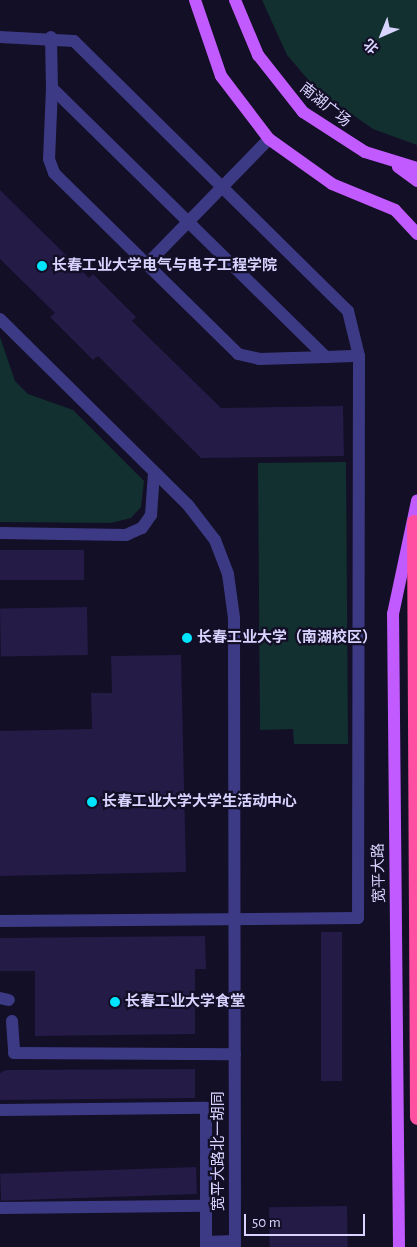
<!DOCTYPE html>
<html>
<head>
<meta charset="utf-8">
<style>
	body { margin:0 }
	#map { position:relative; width:417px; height:1247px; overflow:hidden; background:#130f26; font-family:"Alegreya Sans","Noto Sans SC",sans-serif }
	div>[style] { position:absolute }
	.green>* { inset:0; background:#12302f }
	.building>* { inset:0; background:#241b47; transform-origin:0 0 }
	.minor>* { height:12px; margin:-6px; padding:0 6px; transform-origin:6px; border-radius:6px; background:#3d3a85 }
	.major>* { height:12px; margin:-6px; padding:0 6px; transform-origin:6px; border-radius:6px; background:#c25bff }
	.highway>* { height:15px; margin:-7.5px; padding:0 7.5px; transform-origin:7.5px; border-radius:7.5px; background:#ff4fa3 }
	.dots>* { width:14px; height:14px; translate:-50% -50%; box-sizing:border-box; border:2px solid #130f26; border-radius:50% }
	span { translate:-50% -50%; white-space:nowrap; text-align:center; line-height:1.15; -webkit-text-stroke:4.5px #130f26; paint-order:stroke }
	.street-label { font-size:15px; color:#d9d4ff }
	.poi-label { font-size:15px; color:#d9d4ff; font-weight:700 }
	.left { translate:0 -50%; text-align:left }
	.north { position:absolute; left:357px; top:10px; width:50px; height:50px; -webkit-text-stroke:4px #130f26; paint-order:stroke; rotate:224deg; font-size:14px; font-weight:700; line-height:20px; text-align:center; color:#d9d4ff }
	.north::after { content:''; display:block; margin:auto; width:18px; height:22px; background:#d9d4ff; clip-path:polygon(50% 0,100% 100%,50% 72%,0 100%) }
	.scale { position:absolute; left:244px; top:1214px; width:121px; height:22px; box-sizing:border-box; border:2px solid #d9d4ff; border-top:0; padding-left:6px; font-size:15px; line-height:18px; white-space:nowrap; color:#d9d4ff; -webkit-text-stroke:4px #130f26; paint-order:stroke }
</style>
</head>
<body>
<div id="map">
	<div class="green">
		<i style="clip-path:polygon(262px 0,417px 0,417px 145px,373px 129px,317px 90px,287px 55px)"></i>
		<i style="clip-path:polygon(0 337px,15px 381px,28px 394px,73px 410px,144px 481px,141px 507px,131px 518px,111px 523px,0 522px)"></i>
		<i style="clip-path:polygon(346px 462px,348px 744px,294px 744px,293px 729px,260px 730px,258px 463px)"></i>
	</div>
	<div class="building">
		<i style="clip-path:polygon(0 190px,89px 278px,93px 274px,136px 317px,132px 321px,221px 408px,343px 406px,344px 456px,201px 458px,98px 356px,93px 360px,50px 317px,55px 313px,0 259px)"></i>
		<i style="left:84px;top:550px;width:30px;height:84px;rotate:90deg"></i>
		<i style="left:87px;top:607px;width:48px;height:87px;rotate:89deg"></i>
		<i style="clip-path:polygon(181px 655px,186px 872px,0 876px,0 731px,92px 729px,91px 693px,112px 693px,111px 656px)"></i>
		<i style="left:321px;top:932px;width:21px;height:149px"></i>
		<i style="clip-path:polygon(205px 936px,206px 969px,195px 969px,195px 1034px,35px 1036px,35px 971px,0 971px,0 938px)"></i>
		<i style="clip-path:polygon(195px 1069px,195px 1098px,0 1100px,0 1073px,6px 1070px)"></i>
		<i style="left:196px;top:1167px;width:27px;height:196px;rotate:88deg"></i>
		<i style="left:347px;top:1206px;width:41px;height:78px;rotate:89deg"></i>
	</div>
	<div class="minor">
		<i style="left:0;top:37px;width:74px;rotate:3.1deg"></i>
		<i style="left:74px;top:41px;width:385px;rotate:44.6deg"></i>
		<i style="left:348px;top:311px;width:46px;rotate:76.3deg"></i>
		<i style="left:359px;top:356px;width:562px;rotate:90.1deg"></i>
		<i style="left:358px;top:918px;width:358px;rotate:179.5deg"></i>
		<i style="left:51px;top:37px;width:51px;rotate:88.9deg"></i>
		<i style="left:52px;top:88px;width:384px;rotate:44.5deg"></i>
		<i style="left:326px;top:357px;width:33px;rotate:-2deg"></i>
		<i style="left:52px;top:88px;width:71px;rotate:92.4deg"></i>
		<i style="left:49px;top:159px;width:15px;rotate:70deg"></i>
		<i style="left:54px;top:173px;width:258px;rotate:44.5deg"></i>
		<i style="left:238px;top:354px;width:22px;rotate:13deg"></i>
		<i style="left:259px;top:359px;width:67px;rotate:-1.7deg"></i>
		<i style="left:147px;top:264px;width:175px;rotate:-45.7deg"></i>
		<i style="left:0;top:319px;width:264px;rotate:44.7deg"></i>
		<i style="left:188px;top:505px;width:44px;rotate:52.4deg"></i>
		<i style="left:215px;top:540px;width:36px;rotate:69deg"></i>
		<i style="left:228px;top:574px;width:44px;rotate:82.2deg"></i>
		<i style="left:234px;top:618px;width:629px;rotate:89.91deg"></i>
		<i style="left:0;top:533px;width:126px;rotate:0.9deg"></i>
		<i style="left:126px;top:535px;width:17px;rotate:-24deg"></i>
		<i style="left:142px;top:528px;width:16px;rotate:-55deg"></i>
		<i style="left:151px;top:515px;width:42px;rotate:-85.9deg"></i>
		<i style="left:0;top:998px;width:9px;rotate:13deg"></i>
		<i style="left:12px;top:1021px;width:32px;rotate:86deg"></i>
		<i style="left:14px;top:1053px;width:221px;rotate:0.3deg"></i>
		<i style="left:0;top:1110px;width:206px;rotate:-0.6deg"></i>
		<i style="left:206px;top:1108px;width:139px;rotate:90deg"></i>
		<i style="left:0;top:1208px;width:206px;rotate:-0.6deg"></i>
		<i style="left:206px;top:1242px;width:29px;rotate:-2deg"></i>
	</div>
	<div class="major">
		<i style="left:195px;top:0;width:80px;rotate:71.1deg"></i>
		<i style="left:221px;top:76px;width:79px;rotate:52.7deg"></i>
		<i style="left:269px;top:139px;width:77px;rotate:35.5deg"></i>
		<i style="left:332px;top:184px;width:68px;rotate:22.4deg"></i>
		<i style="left:395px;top:210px;width:33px;rotate:47deg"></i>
		<i style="left:235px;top:0;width:60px;rotate:67.3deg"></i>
		<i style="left:258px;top:55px;width:73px;rotate:51.7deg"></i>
		<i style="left:303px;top:112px;width:74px;rotate:32.8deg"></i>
		<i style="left:365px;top:152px;width:54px;rotate:17.1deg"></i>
		<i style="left:398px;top:167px;width:24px;rotate:36deg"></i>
		<i style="left:399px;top:1247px;width:633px;rotate:-90.54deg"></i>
		<i style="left:393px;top:614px;width:116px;rotate:-78deg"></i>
	</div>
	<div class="highway">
		<i style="left:414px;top:522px;width:595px;rotate:89.71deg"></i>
	</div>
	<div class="dots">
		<i style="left:42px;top:266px;background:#00e5ff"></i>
		<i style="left:187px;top:638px;background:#00e5ff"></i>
		<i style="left:92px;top:802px;background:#00e5ff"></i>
		<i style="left:115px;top:1002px;background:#00e5ff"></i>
	</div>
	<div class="street-label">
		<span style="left:325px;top:105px;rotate:39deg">南湖广场</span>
		<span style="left:379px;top:873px;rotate:-91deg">宽平大路</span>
		<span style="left:219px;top:1151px;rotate:-90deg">宽平大路北一胡同</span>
	</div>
	<div class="poi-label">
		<span class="left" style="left:52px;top:266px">长春工业大学电气与电子工程学院</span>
		<span class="left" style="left:197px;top:638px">长春工业大学（南湖校区）</span>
		<span class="left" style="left:102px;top:802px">长春工业大学大学生活动中心</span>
		<span class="left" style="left:125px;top:1002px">长春工业大学食堂</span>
	</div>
	<div class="north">北</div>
	<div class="scale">50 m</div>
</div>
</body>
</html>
